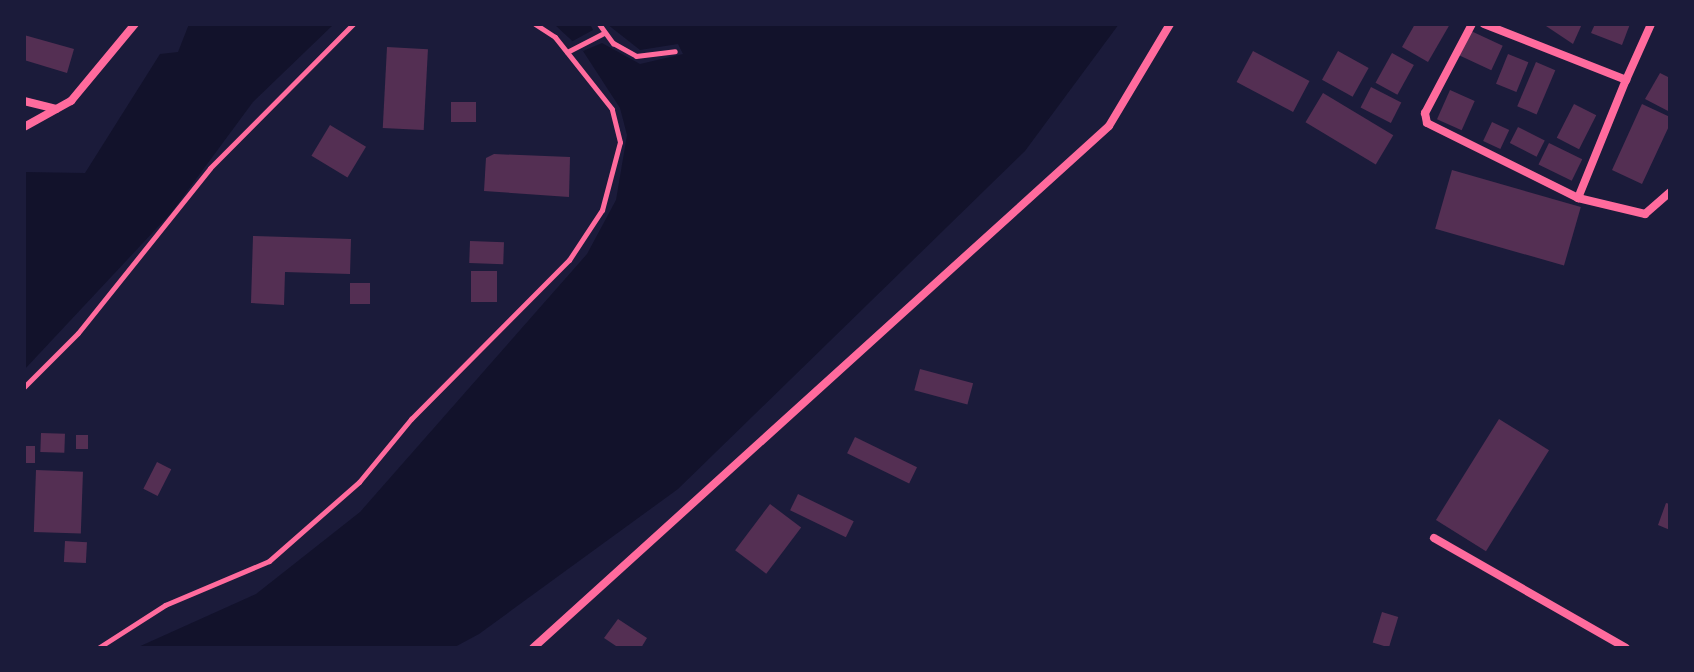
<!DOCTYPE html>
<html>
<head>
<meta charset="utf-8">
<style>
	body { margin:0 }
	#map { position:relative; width:1694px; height:672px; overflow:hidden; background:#1b1b3a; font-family:"Fira Sans Condensed",sans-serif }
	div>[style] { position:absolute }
	.water>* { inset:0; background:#12122b }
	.pier>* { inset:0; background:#1b1b3a }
	.building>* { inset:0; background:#542f53; transform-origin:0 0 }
	.path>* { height:5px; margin:-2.5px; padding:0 2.5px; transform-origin:2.5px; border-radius:2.5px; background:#ff6b9d }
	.minor>* { height:8px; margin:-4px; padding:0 4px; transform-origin:4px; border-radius:4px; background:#ff6b9d }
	span { translate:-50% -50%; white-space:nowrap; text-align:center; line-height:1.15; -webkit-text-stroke:6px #1b1b3a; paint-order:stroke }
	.frame { position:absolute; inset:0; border:26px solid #1b1b3a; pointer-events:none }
</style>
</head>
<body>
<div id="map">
	<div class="water">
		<i style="clip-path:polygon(189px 24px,334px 24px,253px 102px,171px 213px,24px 370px,24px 172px,85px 173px,160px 54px,178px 52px)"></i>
		<i style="clip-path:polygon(554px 24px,1119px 24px,1025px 151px,678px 489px,479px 634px,453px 648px,136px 648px,256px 594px,360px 512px,587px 254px,616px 200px,627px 135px,620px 108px,583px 51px)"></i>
	</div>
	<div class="pier">
		<i style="clip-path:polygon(590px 24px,607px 24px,640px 50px,678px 44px,683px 54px,640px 64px,602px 43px,583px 51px,571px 42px,593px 30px)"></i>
	</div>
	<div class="building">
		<i style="clip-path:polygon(1415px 24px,1450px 24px,1428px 62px,1402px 47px)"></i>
		<i style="clip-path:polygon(1543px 24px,1582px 24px,1573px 44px)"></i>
		<i style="clip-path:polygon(1595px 24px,1630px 24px,1622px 45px,1591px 33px)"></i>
		<i style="left:1471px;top:31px;width:35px;height:27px;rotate:25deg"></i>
		<i style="clip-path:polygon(24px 35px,74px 49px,67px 73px,24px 60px)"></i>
		<i style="left:387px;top:47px;width:41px;height:81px;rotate:3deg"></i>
		<i style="left:1253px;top:51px;width:64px;height:35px;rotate:28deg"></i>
		<i style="left:1338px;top:51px;width:35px;height:33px;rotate:29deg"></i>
		<i style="left:1392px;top:53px;width:25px;height:34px;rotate:29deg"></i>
		<i style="left:1508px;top:54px;width:22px;height:32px;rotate:22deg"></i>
		<i style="left:1536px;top:62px;width:21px;height:48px;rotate:23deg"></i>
		<i style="clip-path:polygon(1660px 73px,1670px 78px,1670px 112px,1645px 99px)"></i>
		<i style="left:1371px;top:87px;width:34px;height:23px;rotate:27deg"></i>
		<i style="left:1450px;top:90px;width:27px;height:32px;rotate:24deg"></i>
		<i style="left:1323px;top:93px;width:82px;height:34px;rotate:31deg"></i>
		<i style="left:451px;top:102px;width:25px;height:20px"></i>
		<i style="left:1574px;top:104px;width:25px;height:38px;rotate:27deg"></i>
		<i style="clip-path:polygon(1642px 104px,1670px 117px,1670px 124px,1642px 184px,1612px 170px)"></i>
		<i style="left:1492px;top:122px;width:19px;height:21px;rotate:25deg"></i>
		<i style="left:330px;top:125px;width:42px;height:36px;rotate:31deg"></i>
		<i style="left:1518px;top:127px;width:30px;height:18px;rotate:27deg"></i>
		<i style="left:1549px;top:143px;width:37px;height:24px;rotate:26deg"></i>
		<i style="clip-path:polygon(494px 154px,570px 157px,569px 197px,484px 191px,486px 158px)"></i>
		<i style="left:1452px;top:170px;width:134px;height:61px;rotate:16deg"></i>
		<i style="clip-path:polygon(253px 236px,351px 239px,350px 274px,285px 272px,284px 305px,251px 303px)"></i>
		<i style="left:470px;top:241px;width:34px;height:22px;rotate:2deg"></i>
		<i style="left:471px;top:271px;width:26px;height:31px"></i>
		<i style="left:350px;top:283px;width:20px;height:21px"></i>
		<i style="left:920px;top:369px;width:55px;height:22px;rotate:15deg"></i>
		<i style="left:1499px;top:419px;width:59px;height:119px;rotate:32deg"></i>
		<i style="left:41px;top:433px;width:24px;height:19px;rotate:2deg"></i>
		<i style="left:76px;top:435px;width:12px;height:14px"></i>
		<i style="left:855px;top:437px;width:69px;height:18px;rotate:26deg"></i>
		<i style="left:24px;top:446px;width:11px;height:17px"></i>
		<i style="left:157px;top:462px;width:16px;height:30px;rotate:27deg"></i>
		<i style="left:36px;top:470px;width:47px;height:62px;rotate:2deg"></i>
		<i style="left:798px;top:494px;width:62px;height:18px;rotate:26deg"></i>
		<i style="clip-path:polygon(1666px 503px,1670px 504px,1670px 530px,1658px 525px)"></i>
		<i style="left:770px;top:504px;width:39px;height:58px;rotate:37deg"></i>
		<i style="left:65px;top:541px;width:22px;height:21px;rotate:3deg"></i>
		<i style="left:1382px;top:612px;width:17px;height:32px;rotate:17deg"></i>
		<i style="clip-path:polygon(618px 619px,647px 638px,641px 648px,619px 648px,604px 638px)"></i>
	</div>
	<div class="path">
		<i style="left:599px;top:24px;width:24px;rotate:54deg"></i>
		<i style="left:613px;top:43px;width:26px;rotate:29deg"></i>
		<i style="left:636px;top:56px;width:39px;rotate:-7deg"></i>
		<i style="left:567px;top:52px;width:42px;rotate:-27.2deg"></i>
		<i style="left:24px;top:387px;width:76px;rotate:-45deg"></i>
		<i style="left:78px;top:333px;width:211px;rotate:-51.3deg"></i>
		<i style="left:210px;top:168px;width:203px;rotate:-45.2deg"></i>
		<i style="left:98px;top:648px;width:80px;rotate:-32.7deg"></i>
		<i style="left:165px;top:605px;width:113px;rotate:-22.9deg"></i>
		<i style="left:269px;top:561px;width:120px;rotate:-41.3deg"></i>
		<i style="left:359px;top:482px;width:82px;rotate:-50.5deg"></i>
		<i style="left:411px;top:419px;width:224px;rotate:-45.2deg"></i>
		<i style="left:569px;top:260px;width:60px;rotate:-56.6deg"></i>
		<i style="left:602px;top:210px;width:70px;rotate:-75.2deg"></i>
		<i style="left:620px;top:142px;width:34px;rotate:-104deg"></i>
		<i style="left:612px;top:109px;width:92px;rotate:-128.4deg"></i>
		<i style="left:555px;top:37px;width:24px;rotate:-147deg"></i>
	</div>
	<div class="minor">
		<i style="left:1472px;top:24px;width:101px;rotate:117.8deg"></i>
		<i style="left:1425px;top:113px;width:10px;rotate:79deg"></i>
		<i style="left:1427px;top:123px;width:169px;rotate:26.4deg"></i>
		<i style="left:1578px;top:198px;width:69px;rotate:13.4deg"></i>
		<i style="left:1645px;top:214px;width:33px;rotate:-41deg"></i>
		<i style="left:1484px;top:24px;width:153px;rotate:21.5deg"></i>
		<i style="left:1626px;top:80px;width:61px;rotate:-65.9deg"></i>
		<i style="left:24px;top:101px;width:33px;rotate:14deg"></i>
		<i style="left:24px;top:127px;width:54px;rotate:-29deg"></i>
		<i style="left:71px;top:101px;width:100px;rotate:-50.3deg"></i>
		<i style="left:1578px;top:198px;width:127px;rotate:-67.9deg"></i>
		<i style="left:1434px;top:538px;width:221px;rotate:29.8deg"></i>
		<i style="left:533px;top:648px;width:777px;rotate:-42.18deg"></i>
		<i style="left:1109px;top:126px;width:119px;rotate:-59.1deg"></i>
	</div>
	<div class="frame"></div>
</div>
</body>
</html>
